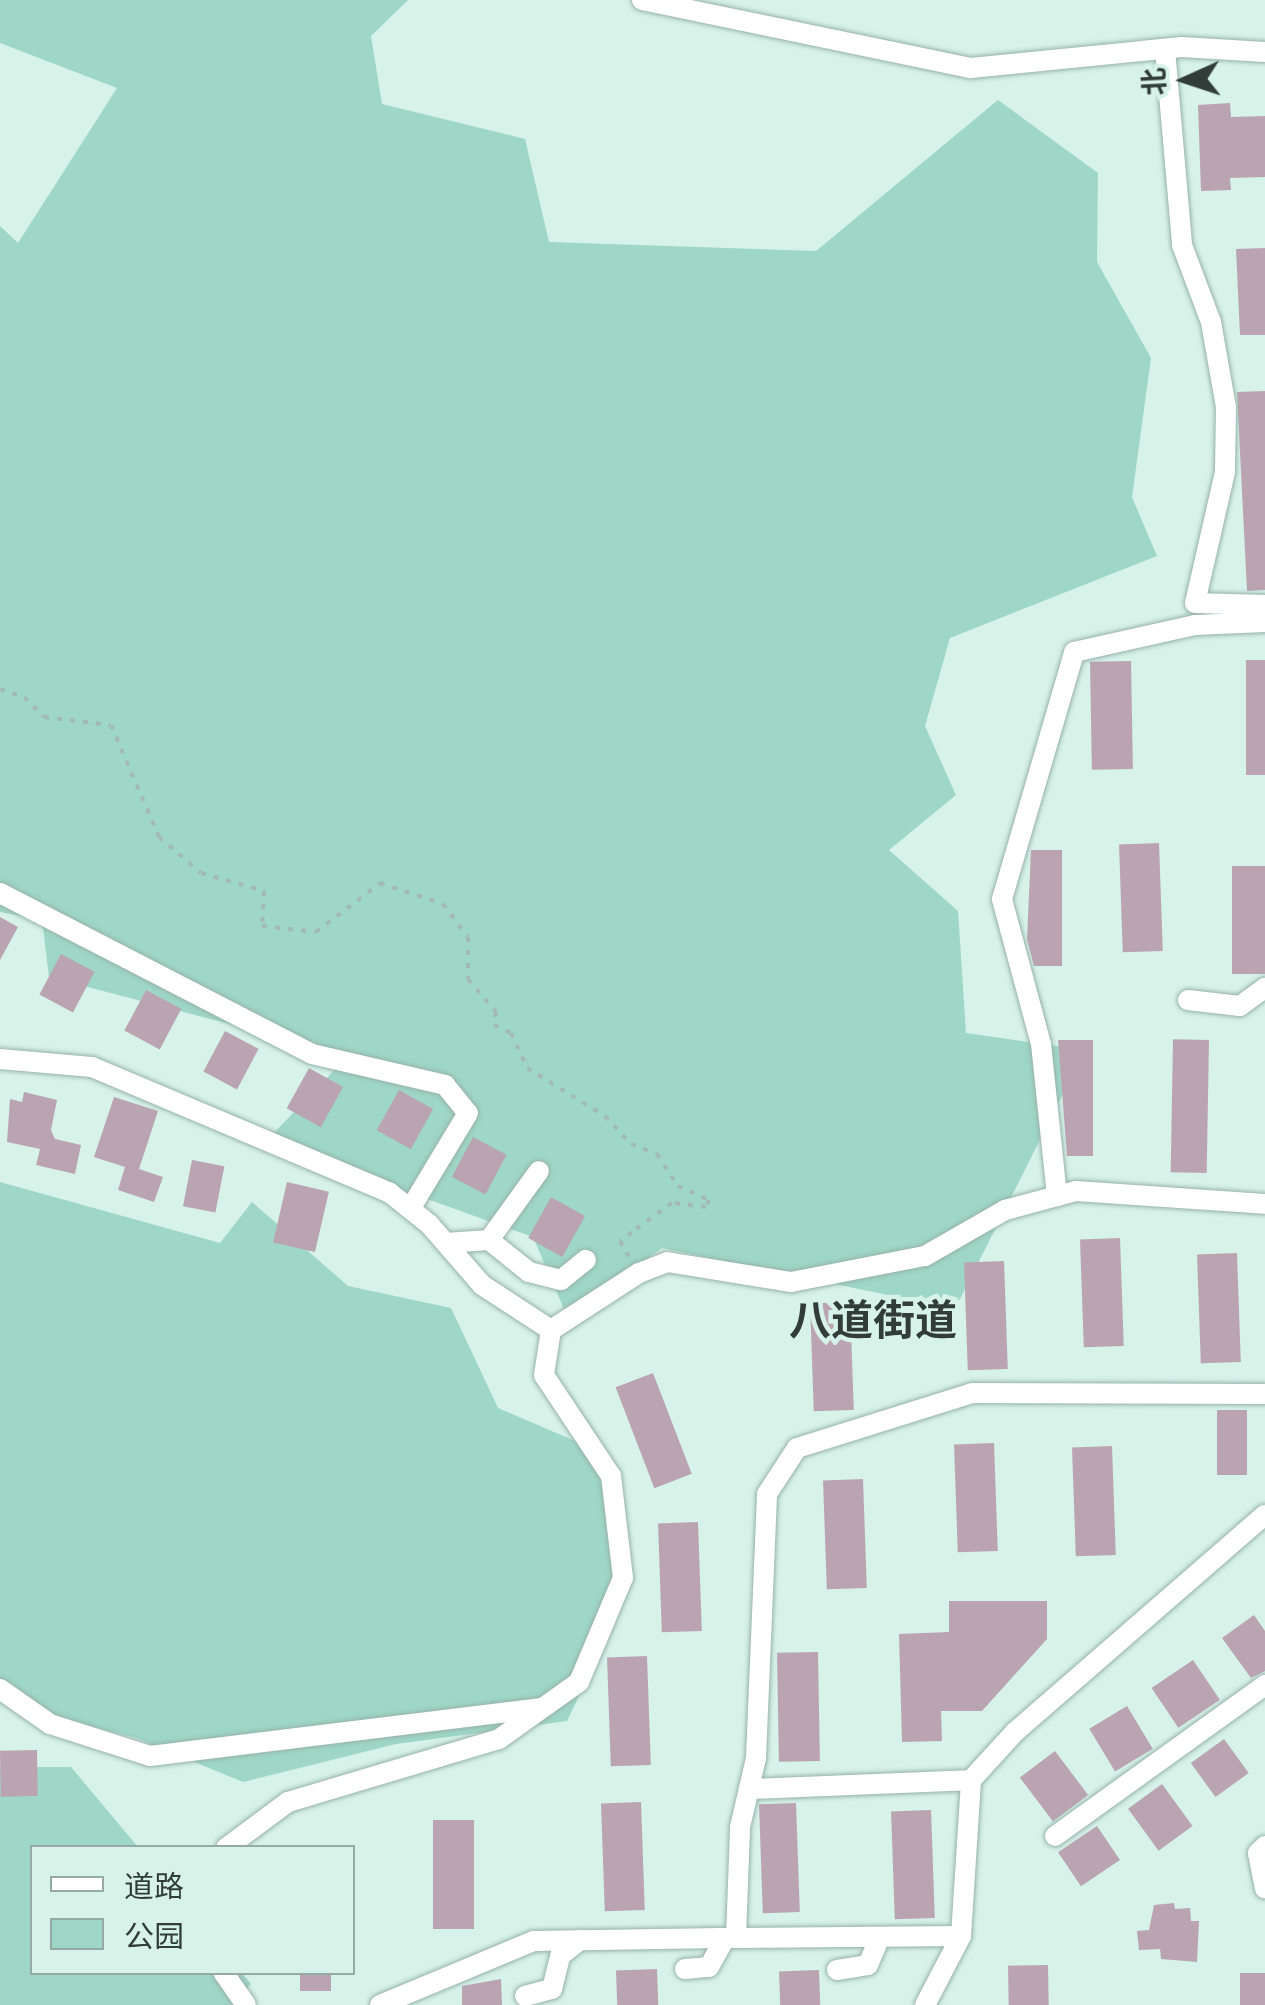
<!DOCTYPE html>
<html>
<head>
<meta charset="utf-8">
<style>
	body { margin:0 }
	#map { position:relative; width:1265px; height:2005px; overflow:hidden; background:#d6f2e9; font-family:"Roboto Condensed","Noto Sans SC",sans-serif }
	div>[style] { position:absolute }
	.green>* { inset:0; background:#9ed7c5 }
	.building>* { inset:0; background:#baa4b2; transform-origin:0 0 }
	.path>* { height:4px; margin-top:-2px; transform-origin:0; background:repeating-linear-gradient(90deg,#a3bab3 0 5px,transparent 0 13px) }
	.roads { filter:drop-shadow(0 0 2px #97b2a9) drop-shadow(0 0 2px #97b2a9) }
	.minor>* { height:20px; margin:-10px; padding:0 10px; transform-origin:10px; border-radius:10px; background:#fff }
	span { translate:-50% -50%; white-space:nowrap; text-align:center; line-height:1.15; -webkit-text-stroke:9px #d6f2e9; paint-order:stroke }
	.district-label { font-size:42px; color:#323d3a; font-weight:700 }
	.legend { position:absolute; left:30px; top:1845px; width:325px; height:130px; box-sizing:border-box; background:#d6f2e9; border:2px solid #94aaa3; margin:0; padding:12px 18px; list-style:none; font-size:30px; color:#323d3a }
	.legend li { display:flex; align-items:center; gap:20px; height:50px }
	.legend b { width:50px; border:2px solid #94aaa3 }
	.north { position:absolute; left:1135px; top:30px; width:100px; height:100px; -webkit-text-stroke:8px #d6f2e9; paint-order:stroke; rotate:267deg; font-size:28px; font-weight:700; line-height:40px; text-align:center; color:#323d3a }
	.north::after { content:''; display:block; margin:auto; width:35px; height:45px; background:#323d3a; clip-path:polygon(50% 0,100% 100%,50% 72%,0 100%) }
</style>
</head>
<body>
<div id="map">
	<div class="green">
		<i style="clip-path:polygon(0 0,408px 0,371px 36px,382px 104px,525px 139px,549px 242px,816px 251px,998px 100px,1098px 173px,1097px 262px,1151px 358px,1132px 497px,1157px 556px,950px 638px,925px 726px,956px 795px,889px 850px,958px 911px,966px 1033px,1085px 1050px,955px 1309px,662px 1248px,567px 1316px,533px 1237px,266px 1141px,349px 1055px,49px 977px,42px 920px,0 912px,0 226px,18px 243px,117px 88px,0 43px)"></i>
		<i style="clip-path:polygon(0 1182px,220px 1243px,252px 1202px,348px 1286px,451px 1308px,498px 1408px,596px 1450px,627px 1596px,567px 1721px,396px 1744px,243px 1782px,136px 1738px,0 1702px)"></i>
		<i style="clip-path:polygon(0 1767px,71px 1767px,138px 1847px,32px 1848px,32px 1972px,242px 1973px,251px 1984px,233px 2005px,0 2005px)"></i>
	</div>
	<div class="building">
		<i style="clip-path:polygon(1230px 103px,1231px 117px,1265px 116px,1265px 177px,1230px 178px,1231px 190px,1201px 191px,1198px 105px)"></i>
		<i style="clip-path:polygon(1265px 248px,1265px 335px,1240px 335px,1236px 249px)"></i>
		<i style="clip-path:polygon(1265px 391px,1265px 590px,1247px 591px,1237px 392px)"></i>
		<i style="left:1246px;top:660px;width:19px;height:115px"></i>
		<i style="left:1131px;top:661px;width:108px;height:41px;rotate:89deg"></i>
		<i style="left:1159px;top:843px;width:108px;height:40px;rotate:88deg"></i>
		<i style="clip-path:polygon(1031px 850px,1062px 850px,1062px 966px,1034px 966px,1027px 939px)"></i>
		<i style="left:1265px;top:866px;width:108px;height:33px;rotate:90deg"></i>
		<i style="clip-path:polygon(0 917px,18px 927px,0 960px)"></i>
		<i style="left:61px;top:954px;width:38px;height:46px;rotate:28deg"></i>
		<i style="left:146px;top:990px;width:40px;height:46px;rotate:28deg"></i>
		<i style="left:225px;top:1031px;width:38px;height:46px;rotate:28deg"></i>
		<i style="clip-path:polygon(1058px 1040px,1093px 1040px,1093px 1156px,1067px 1156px)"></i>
		<i style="left:1209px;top:1040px;width:133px;height:36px;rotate:91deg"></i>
		<i style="left:309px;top:1068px;width:39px;height:46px;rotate:29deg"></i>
		<i style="left:399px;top:1090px;width:39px;height:46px;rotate:29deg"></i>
		<i style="clip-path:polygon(24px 1092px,57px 1100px,51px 1130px,55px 1139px,81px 1145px,75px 1174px,36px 1165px,40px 1149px,7px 1142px,10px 1099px,22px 1102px)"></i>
		<i style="clip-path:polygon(114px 1097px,158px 1111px,139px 1169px,163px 1177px,154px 1202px,118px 1190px,125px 1167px,94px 1157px)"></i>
		<i style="left:473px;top:1137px;width:38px;height:45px;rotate:28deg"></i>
		<i style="left:192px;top:1160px;width:33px;height:47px;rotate:11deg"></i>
		<i style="left:287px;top:1182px;width:43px;height:62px;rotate:13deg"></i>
		<i style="left:551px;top:1197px;width:39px;height:47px;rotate:29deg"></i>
		<i style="left:1120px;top:1238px;width:108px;height:40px;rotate:88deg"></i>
		<i style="left:1237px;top:1253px;width:109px;height:40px;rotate:88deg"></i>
		<i style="left:1004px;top:1261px;width:108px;height:40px;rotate:88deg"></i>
		<i style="left:850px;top:1302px;width:108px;height:40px;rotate:88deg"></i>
		<i style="left:653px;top:1373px;width:108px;height:40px;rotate:69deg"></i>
		<i style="left:1217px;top:1410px;width:30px;height:65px"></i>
		<i style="left:994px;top:1443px;width:108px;height:40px;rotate:88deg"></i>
		<i style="left:1112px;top:1446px;width:109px;height:40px;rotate:88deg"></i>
		<i style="left:863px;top:1479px;width:109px;height:40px;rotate:88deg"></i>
		<i style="left:698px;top:1522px;width:109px;height:40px;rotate:88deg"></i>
		<i style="clip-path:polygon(949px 1601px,1047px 1601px,1047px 1639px,982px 1711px,941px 1711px,942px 1741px,902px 1742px,899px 1634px,949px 1632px)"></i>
		<i style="clip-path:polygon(1254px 1615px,1265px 1631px,1265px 1671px,1251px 1678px,1222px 1638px)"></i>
		<i style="left:818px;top:1652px;width:109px;height:41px;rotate:89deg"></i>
		<i style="left:647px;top:1656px;width:109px;height:40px;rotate:88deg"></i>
		<i style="left:1193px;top:1660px;width:48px;height:50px;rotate:56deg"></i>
		<i style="left:1127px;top:1706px;width:50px;height:44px;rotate:59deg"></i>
		<i style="left:1224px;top:1739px;width:42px;height:41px;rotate:54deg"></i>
		<i style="left:37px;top:1750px;width:46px;height:37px;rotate:89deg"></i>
		<i style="left:1055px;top:1751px;width:55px;height:44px;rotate:53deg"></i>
		<i style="left:1162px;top:1784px;width:52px;height:42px;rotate:54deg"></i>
		<i style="left:641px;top:1802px;width:108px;height:40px;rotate:88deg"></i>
		<i style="left:796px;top:1803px;width:109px;height:37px;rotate:88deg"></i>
		<i style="left:931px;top:1810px;width:108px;height:40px;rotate:88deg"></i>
		<i style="left:433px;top:1820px;width:41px;height:109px"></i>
		<i style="left:1097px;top:1826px;width:41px;height:47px;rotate:56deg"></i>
		<i style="clip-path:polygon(1174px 1903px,1175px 1909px,1190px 1908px,1191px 1921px,1199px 1921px,1197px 1962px,1161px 1959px,1160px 1949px,1139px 1950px,1137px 1931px,1149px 1930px,1154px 1905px)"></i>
		<i style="left:1048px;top:1965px;width:40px;height:40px;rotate:89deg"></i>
		<i style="left:657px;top:1969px;width:36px;height:41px;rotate:88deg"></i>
		<i style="left:819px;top:1970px;width:35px;height:40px;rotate:88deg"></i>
		<i style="left:300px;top:1972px;width:31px;height:19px"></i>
		<i style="left:1265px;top:1973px;width:32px;height:25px;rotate:90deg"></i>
		<i style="clip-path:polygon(501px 1979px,502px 2005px,462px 2005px,462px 1986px)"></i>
	</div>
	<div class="path">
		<i style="left:0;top:689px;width:25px;rotate:18deg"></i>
		<i style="left:24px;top:697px;width:28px;rotate:45deg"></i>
		<i style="left:44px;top:717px;width:67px;rotate:6.8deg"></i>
		<i style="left:111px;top:725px;width:122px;rotate:66.8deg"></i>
		<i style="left:159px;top:837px;width:55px;rotate:40.6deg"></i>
		<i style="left:201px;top:873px;width:66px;rotate:15.9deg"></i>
		<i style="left:264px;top:891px;width:35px;rotate:93deg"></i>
		<i style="left:262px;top:926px;width:54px;rotate:6.3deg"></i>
		<i style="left:316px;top:932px;width:81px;rotate:-37.4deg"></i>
		<i style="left:380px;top:883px;width:66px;rotate:18.4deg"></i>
		<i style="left:443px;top:904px;width:41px;rotate:52.9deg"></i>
		<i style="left:468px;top:937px;width:42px;rotate:90deg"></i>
		<i style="left:468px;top:979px;width:43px;rotate:49.7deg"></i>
		<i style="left:496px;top:1012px;width:13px;rotate:99deg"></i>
		<i style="left:494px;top:1025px;width:19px;rotate:25deg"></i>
		<i style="left:511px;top:1033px;width:38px;rotate:65deg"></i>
		<i style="left:527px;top:1068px;width:92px;rotate:31.6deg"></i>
		<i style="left:605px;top:1116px;width:38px;rotate:47deg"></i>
		<i style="left:631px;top:1144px;width:28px;rotate:21deg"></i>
		<i style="left:657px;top:1154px;width:38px;rotate:57deg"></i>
		<i style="left:678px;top:1186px;width:34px;rotate:24deg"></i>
		<i style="left:709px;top:1200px;width:8px;rotate:113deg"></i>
		<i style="left:706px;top:1207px;width:34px;rotate:-173deg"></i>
		<i style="left:672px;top:1203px;width:49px;rotate:144.1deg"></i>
		<i style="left:632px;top:1232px;width:15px;rotate:143deg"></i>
		<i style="left:620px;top:1241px;width:18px;rotate:61deg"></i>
	</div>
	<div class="roads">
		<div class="minor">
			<i style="left:642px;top:0;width:336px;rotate:11.7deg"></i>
			<i style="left:971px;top:68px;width:212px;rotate:-5.7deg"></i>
			<i style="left:1182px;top:47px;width:83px;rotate:3.4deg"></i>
			<i style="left:1165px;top:49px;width:197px;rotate:85deg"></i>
			<i style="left:1182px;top:245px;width:82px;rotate:69.4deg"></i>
			<i style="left:1211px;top:322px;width:86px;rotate:80deg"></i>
			<i style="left:1226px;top:407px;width:65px;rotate:90.9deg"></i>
			<i style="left:1225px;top:472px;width:134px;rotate:102.9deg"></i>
			<i style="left:1195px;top:603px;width:70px;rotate:1.6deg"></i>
			<i style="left:0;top:893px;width:351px;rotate:27.3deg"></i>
			<i style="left:312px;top:1054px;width:137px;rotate:13.1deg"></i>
			<i style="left:445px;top:1085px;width:36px;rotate:51deg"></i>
			<i style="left:468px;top:1113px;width:112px;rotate:121.1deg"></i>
			<i style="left:1188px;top:1000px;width:52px;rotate:6.6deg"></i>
			<i style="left:1240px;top:1006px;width:31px;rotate:-36deg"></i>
			<i style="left:0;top:1059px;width:92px;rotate:5deg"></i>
			<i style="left:92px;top:1067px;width:324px;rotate:22.9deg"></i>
			<i style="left:390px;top:1193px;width:50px;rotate:38.5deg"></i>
			<i style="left:429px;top:1224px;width:81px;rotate:49deg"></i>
			<i style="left:482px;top:1285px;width:82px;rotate:33.1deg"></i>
			<i style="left:1057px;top:1196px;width:153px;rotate:-96deg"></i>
			<i style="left:1041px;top:1044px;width:150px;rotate:-105.1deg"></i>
			<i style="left:1002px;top:899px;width:257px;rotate:-73.7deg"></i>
			<i style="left:1074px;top:652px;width:124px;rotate:-12.6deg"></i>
			<i style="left:1195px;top:625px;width:70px;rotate:-2.5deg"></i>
			<i style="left:489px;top:1240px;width:51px;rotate:38.7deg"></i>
			<i style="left:529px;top:1272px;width:33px;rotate:14deg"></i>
			<i style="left:561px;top:1280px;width:32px;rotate:-39deg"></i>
			<i style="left:446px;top:1243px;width:43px;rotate:-4deg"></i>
			<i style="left:489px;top:1240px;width:85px;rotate:-54.1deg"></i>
			<i style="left:0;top:1689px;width:61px;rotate:35deg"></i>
			<i style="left:50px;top:1724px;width:105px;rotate:17.7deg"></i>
			<i style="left:150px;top:1756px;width:393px;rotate:-7deg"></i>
			<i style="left:749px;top:1789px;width:222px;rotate:-2.3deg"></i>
			<i style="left:1055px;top:1836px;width:259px;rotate:-35.7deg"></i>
			<i style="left:1265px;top:1846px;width:10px;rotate:135deg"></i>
			<i style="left:1258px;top:1853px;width:36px;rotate:79deg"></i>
			<i style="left:226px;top:1848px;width:77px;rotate:-36.6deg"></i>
			<i style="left:288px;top:1802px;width:220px;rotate:-16.6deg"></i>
			<i style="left:499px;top:1739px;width:98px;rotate:-35.5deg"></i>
			<i style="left:579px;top:1682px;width:113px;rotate:-67.1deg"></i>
			<i style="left:623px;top:1578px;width:103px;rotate:-96.7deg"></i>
			<i style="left:611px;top:1476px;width:121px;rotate:-123.6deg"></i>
			<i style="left:544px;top:1375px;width:46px;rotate:-81.2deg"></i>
			<i style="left:551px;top:1330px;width:105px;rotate:-32.9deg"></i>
			<i style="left:639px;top:1273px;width:30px;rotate:-21deg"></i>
			<i style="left:667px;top:1262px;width:126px;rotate:9.2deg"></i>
			<i style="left:791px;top:1282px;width:136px;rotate:-11deg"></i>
			<i style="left:925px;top:1256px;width:92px;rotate:-29.9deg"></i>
			<i style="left:1005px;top:1210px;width:73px;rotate:-15deg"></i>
			<i style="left:1076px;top:1191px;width:189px;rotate:3.9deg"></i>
			<i style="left:736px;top:1938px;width:225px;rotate:-0.5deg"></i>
			<i style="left:685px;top:1969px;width:24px;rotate:-5deg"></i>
			<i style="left:709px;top:1967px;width:33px;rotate:-61deg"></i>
			<i style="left:837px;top:1970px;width:31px;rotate:-9deg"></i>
			<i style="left:868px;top:1965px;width:30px;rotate:-67deg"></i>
			<i style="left:223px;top:1972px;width:40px;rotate:55.1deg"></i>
			<i style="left:525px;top:1996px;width:28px;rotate:-15deg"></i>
			<i style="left:552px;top:1989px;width:34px;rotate:-76deg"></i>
			<i style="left:560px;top:1956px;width:26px;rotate:-39deg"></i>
			<i style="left:380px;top:2005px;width:167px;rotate:-22.6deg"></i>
			<i style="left:534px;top:1941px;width:202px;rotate:-0.9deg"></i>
			<i style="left:736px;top:1938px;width:111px;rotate:-87.9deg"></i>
			<i style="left:740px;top:1827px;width:71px;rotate:-76.9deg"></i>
			<i style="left:756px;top:1758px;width:264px;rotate:-87.6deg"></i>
			<i style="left:767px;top:1494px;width:55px;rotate:-56.9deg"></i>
			<i style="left:797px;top:1448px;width:183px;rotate:-17.4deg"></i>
			<i style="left:972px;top:1393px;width:293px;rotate:0.2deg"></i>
			<i style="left:925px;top:2005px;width:78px;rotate:-62.4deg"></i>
			<i style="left:961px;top:1936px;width:156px;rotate:-86.3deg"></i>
			<i style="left:971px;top:1780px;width:65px;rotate:-47.5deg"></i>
			<i style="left:1015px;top:1732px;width:331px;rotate:-41deg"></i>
		</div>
	</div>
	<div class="district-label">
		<span style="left:873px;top:1321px">八道街道</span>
	</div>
	<ul class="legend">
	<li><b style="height:12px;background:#fff"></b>道路</li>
	<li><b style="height:28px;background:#9ed7c5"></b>公园</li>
	</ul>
	<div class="north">北</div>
</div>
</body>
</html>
